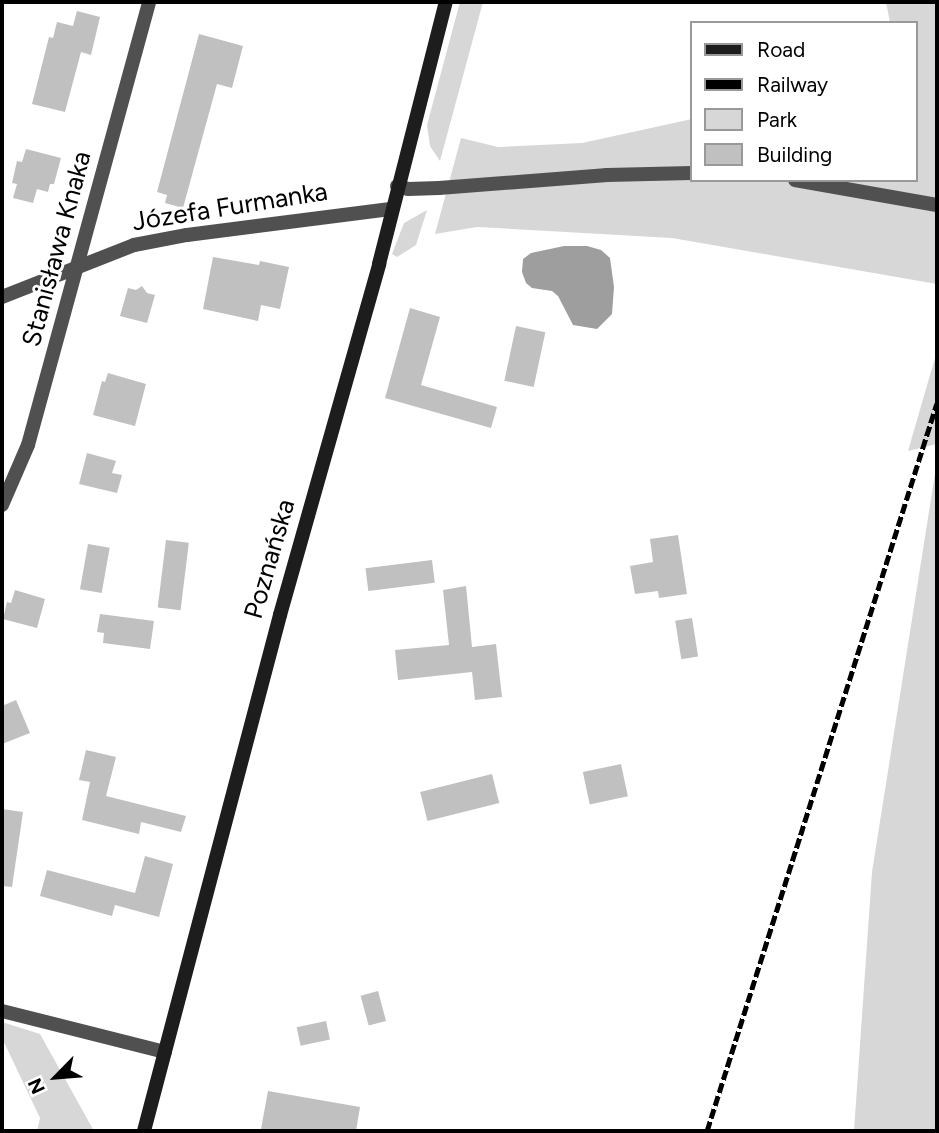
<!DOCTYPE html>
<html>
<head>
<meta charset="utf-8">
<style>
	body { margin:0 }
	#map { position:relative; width:939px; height:1133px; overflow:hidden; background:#fff; font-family:Figtree,sans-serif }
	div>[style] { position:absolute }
	.green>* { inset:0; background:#d7d7d7 }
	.water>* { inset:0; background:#9e9e9e }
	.building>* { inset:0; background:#c0c0c0; transform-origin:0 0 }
	.minor>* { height:14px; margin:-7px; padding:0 7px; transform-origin:7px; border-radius:7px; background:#505050 }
	.tertiary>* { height:14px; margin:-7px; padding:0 7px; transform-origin:7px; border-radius:7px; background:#505050 }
	.secondary>* { height:14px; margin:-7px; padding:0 7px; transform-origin:7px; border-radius:7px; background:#1d1d1d }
	.rail>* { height:5px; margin-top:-2.5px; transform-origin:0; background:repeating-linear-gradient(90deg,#000 0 10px,transparent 0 13.5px) }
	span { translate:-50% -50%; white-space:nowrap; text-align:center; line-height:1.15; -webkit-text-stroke:6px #fff; paint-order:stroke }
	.street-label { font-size:26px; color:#000 }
	.frame { position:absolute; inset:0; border:4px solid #000; pointer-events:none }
	.legend { position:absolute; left:690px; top:21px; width:228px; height:161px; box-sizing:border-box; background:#fff; border:2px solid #999; margin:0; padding:9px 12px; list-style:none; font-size:21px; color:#000 }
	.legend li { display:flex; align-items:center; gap:14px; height:35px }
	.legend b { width:35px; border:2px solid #999 }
	.north { position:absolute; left:21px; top:1042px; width:70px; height:70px; -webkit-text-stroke:5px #fff; paint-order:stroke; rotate:245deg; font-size:19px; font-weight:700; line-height:28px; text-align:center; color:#000 }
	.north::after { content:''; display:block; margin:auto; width:24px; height:32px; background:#000; clip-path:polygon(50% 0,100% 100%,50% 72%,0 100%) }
</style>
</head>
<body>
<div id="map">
	<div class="green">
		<i style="clip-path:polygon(460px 2px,483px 2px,440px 161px,430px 146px,427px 125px)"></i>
		<i style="clip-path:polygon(886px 2px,937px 2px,937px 284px,672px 238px,477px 227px,435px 234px,461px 138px,498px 147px,582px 143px,692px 119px,692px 180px,916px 180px,916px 23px,890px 23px)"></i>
		<i style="clip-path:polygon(427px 210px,416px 245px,397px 257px,392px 254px,404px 223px)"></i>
		<i style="clip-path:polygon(937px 351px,937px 444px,908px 451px)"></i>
		<i style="clip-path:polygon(937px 461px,937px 1131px,854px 1131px,872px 872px)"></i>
		<i style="clip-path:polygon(2px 1022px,40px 1034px,94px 1131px,37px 1131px,40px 1118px,2px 1038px)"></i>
	</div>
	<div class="water">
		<i style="clip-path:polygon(564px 246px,587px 246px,601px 250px,610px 258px,614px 287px,612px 314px,597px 329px,573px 325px,558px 296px,552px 291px,532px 288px,526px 283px,522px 272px,523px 259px,531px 253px)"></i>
	</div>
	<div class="building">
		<i style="clip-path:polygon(77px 11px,100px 17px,91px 55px,81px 52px,65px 112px,32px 104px,49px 37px,53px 38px,57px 22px,73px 26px)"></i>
		<i style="clip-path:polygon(199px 34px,243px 46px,232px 88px,217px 84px,183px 208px,165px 203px,167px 195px,157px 192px)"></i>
		<i style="clip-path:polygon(26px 149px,61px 158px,54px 184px,50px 184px,48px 192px,37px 189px,33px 203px,13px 198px,17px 184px,12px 183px,17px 161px,22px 162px)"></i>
		<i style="clip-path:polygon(213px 257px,259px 265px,260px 261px,289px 267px,280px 309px,261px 305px,258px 321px,203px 309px)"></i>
		<i style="clip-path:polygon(142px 286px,147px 293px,155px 295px,147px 323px,120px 316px,128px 288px,136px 290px)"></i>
		<i style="clip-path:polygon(410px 308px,440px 317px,421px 385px,497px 407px,491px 428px,385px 398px)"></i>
		<i style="left:516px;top:326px;width:30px;height:56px;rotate:12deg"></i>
		<i style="clip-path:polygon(108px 373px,146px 384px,135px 426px,93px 415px,102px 381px,105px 382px)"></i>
		<i style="clip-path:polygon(87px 453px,116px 461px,112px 473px,122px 475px,117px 493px,79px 484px)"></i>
		<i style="clip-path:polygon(678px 535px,687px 594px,659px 598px,658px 591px,635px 594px,630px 566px,653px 562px,650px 539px)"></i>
		<i style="left:166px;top:540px;width:23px;height:68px;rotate:7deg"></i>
		<i style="left:88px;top:544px;width:22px;height:46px;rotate:10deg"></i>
		<i style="left:432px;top:560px;width:23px;height:67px;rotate:83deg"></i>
		<i style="clip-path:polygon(466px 586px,472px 647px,496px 644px,502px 697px,475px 700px,472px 672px,398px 680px,395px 650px,449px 645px,443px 590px)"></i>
		<i style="clip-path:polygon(15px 590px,45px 599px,37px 628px,3px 619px,7px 602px,11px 603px)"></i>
		<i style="clip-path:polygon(100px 614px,154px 621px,150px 649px,103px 643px,104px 633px,97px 632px)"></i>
		<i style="left:692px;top:618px;width:39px;height:17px;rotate:81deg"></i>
		<i style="clip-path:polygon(16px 700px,30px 733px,2px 744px,2px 706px)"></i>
		<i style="clip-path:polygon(86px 750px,116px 757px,106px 796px,186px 816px,181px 832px,141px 822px,139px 834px,82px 820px,90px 782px,79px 780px)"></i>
		<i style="left:621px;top:764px;width:33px;height:39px;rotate:78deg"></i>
		<i style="left:492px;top:774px;width:30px;height:74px;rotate:76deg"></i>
		<i style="clip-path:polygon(2px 809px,23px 812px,12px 887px,2px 886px)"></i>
		<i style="clip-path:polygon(145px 856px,173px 864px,159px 917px,115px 905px,112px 916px,40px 896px,47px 870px,135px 893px)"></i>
		<i style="left:378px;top:991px;width:31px;height:18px;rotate:75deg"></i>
		<i style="left:326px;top:1021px;width:19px;height:30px;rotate:78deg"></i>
		<i style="clip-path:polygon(268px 1091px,360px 1107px,356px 1131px,261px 1129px)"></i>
	</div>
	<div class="minor">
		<i style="left:2px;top:297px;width:142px;rotate:-21.5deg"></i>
		<i style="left:134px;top:245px;width:54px;rotate:-10.7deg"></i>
		<i style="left:187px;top:235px;width:205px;rotate:-7.3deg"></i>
		<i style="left:2px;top:505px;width:65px;rotate:-66.6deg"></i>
		<i style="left:28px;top:445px;width:459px;rotate:-74.7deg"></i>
		<i style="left:2px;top:1011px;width:168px;rotate:14.1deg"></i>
	</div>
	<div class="tertiary">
		<i style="left:795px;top:180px;width:144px;rotate:10deg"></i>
		<i style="left:397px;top:186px;width:11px;rotate:15deg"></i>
		<i style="left:408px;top:189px;width:31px;rotate:-2deg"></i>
		<i style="left:439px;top:188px;width:169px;rotate:-4.4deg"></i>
		<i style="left:607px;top:175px;width:85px;rotate:-1.3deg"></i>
	</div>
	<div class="secondary">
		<i style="left:144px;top:1131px;width:534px;rotate:-75.23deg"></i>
		<i style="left:280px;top:615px;width:365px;rotate:-74.2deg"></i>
		<i style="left:379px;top:264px;width:270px;rotate:-75.7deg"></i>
	</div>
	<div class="rail">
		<i style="left:707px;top:1131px;width:763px;rotate:-72.47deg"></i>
	</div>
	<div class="street-label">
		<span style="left:230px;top:207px;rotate:-9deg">Józefa Furmanka</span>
		<span style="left:57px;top:249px;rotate:-75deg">Stanisława Knaka</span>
		<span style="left:270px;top:559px;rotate:-74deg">Poznańska</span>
	</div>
	<div class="frame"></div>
	<ul class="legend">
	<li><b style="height:9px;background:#1d1d1d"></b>Road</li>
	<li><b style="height:9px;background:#000"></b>Railway</li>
	<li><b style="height:19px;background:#d7d7d7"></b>Park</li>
	<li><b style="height:19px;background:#c0c0c0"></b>Building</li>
	</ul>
	<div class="north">N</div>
</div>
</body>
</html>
